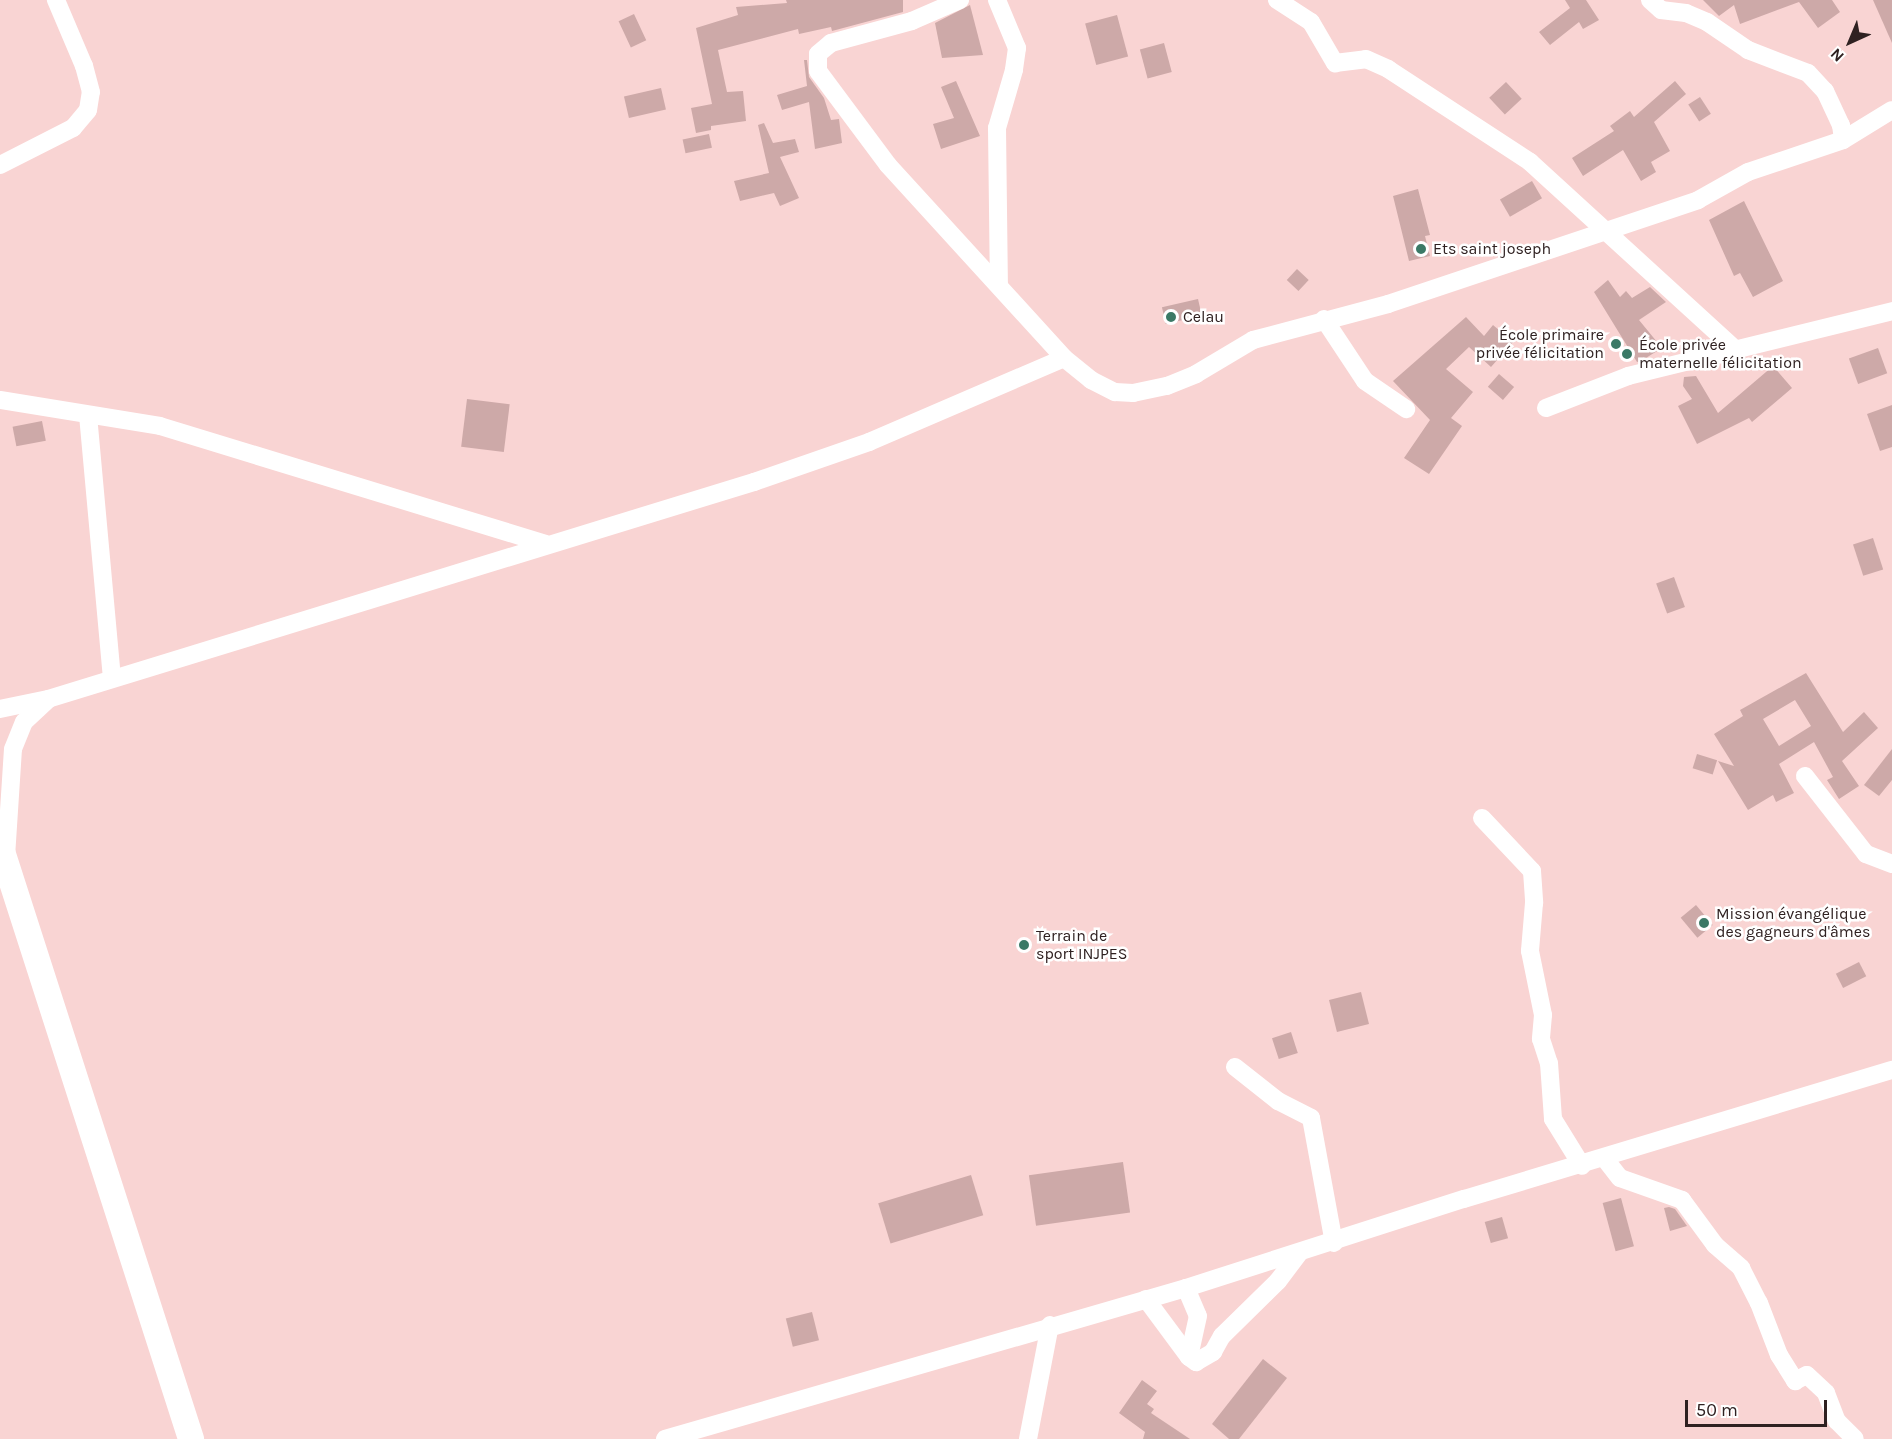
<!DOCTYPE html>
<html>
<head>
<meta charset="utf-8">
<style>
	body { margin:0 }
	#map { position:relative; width:1892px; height:1439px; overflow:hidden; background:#f9d4d3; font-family:Karla,sans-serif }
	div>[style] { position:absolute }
	.building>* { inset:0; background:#cda9a8; transform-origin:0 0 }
	.street>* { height:18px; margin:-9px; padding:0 9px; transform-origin:9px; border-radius:9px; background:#fff }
	.secondary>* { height:26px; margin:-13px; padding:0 13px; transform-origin:13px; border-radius:13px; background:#fff }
	.dots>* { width:16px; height:16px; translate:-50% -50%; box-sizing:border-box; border:3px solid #fff; border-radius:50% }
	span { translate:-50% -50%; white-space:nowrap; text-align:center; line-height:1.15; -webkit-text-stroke:5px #fff; paint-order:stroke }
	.poi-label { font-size:16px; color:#2f2121 }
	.left { translate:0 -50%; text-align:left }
	.right { translate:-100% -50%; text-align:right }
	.north { position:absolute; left:1820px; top:12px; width:60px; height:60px; -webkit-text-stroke:4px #fff; paint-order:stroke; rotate:224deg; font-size:16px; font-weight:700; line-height:24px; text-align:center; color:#2f2121 }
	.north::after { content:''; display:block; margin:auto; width:21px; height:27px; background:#2f2121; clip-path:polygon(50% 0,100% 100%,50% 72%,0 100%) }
	.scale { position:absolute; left:1685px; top:1400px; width:142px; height:27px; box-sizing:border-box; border:3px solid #2f2121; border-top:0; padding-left:8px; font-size:18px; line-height:21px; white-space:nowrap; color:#2f2121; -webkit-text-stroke:4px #fff; paint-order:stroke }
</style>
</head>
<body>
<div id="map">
	<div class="building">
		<i style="clip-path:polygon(786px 0,903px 0,903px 12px,832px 31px,831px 27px,799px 34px,798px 29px,718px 50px,727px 92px,743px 91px,746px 121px,711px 126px,711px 130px,696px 133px,691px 108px,712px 104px,696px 28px,738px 15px,736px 7px,787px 3px)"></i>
		<i style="clip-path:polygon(1565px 0,1586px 0,1599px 20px,1583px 29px,1579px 22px,1550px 45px,1539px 32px,1570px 8px)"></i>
		<i style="clip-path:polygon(1703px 0,1832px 0,1840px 12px,1818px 28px,1799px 2px,1740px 24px,1734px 5px,1719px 16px)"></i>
		<i style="clip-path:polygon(1873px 0,1892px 0,1892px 43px)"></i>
		<i style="clip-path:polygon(970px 5px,983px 55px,942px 58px,935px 23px)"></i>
		<i style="left:634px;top:14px;width:29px;height:17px;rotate:65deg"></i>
		<i style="left:1117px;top:15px;width:43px;height:33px;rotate:75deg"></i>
		<i style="left:1164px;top:43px;width:30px;height:25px;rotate:75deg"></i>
		<i style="clip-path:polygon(804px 60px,807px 60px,809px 77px,824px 98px,831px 120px,839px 119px,842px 143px,815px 149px,809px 102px,782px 110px,777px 95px,807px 86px)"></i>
		<i style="clip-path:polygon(956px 81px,980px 136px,941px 149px,933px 124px,954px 118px,941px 87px)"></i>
		<i style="clip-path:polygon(1675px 81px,1686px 94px,1654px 122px,1670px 151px,1651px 162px,1656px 172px,1641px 181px,1623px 150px,1583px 176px,1572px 158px,1614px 131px,1610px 126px,1630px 111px,1634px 117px)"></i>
		<i style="left:1506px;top:82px;width:23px;height:23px;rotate:47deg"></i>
		<i style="left:661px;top:88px;width:22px;height:38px;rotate:77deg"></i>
		<i style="left:1700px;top:97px;width:20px;height:14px;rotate:57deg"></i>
		<i style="clip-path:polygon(764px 123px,773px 143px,795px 139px,799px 152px,780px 157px,799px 198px,780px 206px,774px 193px,740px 201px,734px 181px,769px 173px,758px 125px)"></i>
		<i style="left:709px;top:134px;width:14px;height:27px;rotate:78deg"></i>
		<i style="left:1532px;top:181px;width:20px;height:37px;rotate:60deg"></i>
		<i style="clip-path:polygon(1418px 189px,1430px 235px,1425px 236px,1430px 256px,1409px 261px,1393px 196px)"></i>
		<i style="clip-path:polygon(1744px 201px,1783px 281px,1753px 297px,1740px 273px,1734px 276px,1709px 220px)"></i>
		<i style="left:1297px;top:269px;width:16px;height:15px;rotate:43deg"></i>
		<i style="clip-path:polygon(1608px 280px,1620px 297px,1626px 291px,1632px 298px,1650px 287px,1666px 302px,1639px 320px,1662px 348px,1641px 361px,1637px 362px,1594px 292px)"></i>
		<i style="left:1198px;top:299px;width:17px;height:37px;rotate:77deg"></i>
		<i style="clip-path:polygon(1466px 317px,1484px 336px,1493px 325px,1513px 342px,1491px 367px,1469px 347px,1446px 369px,1473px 392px,1451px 418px,1462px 426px,1429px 474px,1404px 458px,1430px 420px,1393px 381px)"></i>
		<i style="left:1878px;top:348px;width:27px;height:31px;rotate:70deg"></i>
		<i style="clip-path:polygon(1773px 366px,1792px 388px,1752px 422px,1749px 418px,1697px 444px,1678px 406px,1692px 399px,1683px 386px,1684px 377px,1696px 376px,1718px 413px)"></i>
		<i style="left:1499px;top:374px;width:20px;height:17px;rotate:41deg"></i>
		<i style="left:467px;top:399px;width:43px;height:48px;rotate:7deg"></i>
		<i style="clip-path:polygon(1892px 405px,1892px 447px,1880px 451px,1867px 414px)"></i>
		<i style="left:42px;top:421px;width:20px;height:30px;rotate:79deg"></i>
		<i style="left:1873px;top:538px;width:33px;height:21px;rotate:72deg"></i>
		<i style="left:1674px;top:577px;width:32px;height:19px;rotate:70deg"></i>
		<i style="clip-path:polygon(evenodd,1806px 673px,1843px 732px,1864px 712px,1878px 728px,1842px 761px,1859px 786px,1839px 799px,1827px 780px,1833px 777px,1814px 742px,1779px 764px,1794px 793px,1776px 802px,1773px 795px,1748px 810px,1718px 761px,1734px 766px,1714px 734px,1743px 716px,1740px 710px,1806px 673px,1795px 700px,1811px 726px,1779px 746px,1763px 719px,1795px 700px)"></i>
		<i style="clip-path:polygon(1892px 749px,1892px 780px,1879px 796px,1864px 785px)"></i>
		<i style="left:1697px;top:754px;width:21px;height:15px;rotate:17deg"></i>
		<i style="left:1696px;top:905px;width:26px;height:20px;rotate:50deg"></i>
		<i style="left:1859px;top:962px;width:16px;height:26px;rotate:63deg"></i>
		<i style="left:1361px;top:992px;width:33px;height:33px;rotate:76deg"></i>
		<i style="left:1291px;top:1032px;width:22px;height:20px;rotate:72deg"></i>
		<i style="left:1123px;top:1162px;width:51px;height:95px;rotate:82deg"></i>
		<i style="left:971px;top:1175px;width:42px;height:97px;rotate:73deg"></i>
		<i style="left:1621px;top:1198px;width:50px;height:19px;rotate:75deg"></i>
		<i style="clip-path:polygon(1669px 1207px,1675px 1209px,1687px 1226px,1670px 1231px,1664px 1208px)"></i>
		<i style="left:1502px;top:1217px;width:22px;height:18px;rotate:74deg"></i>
		<i style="left:812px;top:1312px;width:29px;height:27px;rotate:76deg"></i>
		<i style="clip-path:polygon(1263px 1359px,1287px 1378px,1239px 1439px,1229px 1439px,1212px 1424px)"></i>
		<i style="clip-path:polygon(1142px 1380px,1157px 1391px,1147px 1404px,1154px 1409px,1151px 1413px,1190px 1439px,1143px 1439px,1145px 1432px,1119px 1413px)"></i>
	</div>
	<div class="street">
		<i style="left:960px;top:0;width:52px;rotate:156.4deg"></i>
		<i style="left:912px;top:21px;width:84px;rotate:164.8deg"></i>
		<i style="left:831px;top:43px;width:17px;rotate:140deg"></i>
		<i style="left:818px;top:54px;width:17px;rotate:90deg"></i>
		<i style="left:818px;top:71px;width:117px;rotate:53.3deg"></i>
		<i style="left:888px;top:165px;width:261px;rotate:47.6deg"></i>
		<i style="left:1064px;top:358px;width:35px;rotate:39deg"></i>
		<i style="left:1091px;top:380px;width:27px;rotate:27deg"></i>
		<i style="left:1115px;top:392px;width:18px;rotate:3deg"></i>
		<i style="left:1133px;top:393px;width:35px;rotate:-12deg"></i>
		<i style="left:1167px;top:386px;width:31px;rotate:-22deg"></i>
		<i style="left:1196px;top:374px;width:66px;rotate:-30.8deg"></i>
		<i style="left:1253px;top:340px;width:140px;rotate:-14.9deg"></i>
		<i style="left:1388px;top:304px;width:327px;rotate:-18.5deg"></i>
		<i style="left:1698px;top:200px;width:57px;rotate:-29.2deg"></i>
		<i style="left:1748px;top:172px;width:100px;rotate:-18.6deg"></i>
		<i style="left:1843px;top:140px;width:57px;rotate:-31.5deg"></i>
		<i style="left:997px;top:0;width:52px;rotate:67.4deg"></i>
		<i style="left:1017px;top:48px;width:22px;rotate:98deg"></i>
		<i style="left:1014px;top:70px;width:60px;rotate:106.3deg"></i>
		<i style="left:997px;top:128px;width:157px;rotate:89.3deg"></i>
		<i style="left:1277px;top:0;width:40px;rotate:32.9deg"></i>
		<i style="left:1311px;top:22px;width:48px;rotate:59.7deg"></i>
		<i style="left:1335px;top:63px;width:31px;rotate:-7deg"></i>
		<i style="left:1366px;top:59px;width:24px;rotate:24deg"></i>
		<i style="left:1388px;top:69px;width:170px;rotate:33.2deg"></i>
		<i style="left:1530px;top:162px;width:279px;rotate:42.4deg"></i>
		<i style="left:1650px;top:0;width:15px;rotate:42deg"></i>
		<i style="left:1661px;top:10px;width:25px;rotate:7deg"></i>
		<i style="left:1686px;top:13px;width:23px;rotate:23deg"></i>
		<i style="left:1707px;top:22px;width:50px;rotate:34.3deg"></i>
		<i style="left:1748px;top:50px;width:64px;rotate:21deg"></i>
		<i style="left:1808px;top:73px;width:25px;rotate:47deg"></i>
		<i style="left:1825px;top:91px;width:38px;rotate:65deg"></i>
		<i style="left:1841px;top:125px;width:15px;rotate:82deg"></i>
		<i style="left:0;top:165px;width:82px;rotate:-26.9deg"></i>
		<i style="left:73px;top:128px;width:23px;rotate:-50deg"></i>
		<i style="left:88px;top:110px;width:18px;rotate:-81deg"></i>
		<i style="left:91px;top:92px;width:27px;rotate:-105deg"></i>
		<i style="left:84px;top:66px;width:72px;rotate:-113deg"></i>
		<i style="left:1324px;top:319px;width:74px;rotate:56.5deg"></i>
		<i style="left:1365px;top:381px;width:50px;rotate:34.3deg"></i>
		<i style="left:0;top:400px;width:162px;rotate:9.2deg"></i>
		<i style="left:160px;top:426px;width:403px;rotate:17deg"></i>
		<i style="left:1546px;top:408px;width:88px;rotate:-21.3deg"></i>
		<i style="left:1628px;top:376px;width:272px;rotate:-13.8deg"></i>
		<i style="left:88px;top:415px;width:264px;rotate:84.8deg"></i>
		<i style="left:0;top:709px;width:49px;rotate:-11.8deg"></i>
		<i style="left:48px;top:699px;width:739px;rotate:-17.09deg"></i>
		<i style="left:754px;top:482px;width:122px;rotate:-19.2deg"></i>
		<i style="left:869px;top:442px;width:212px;rotate:-23.3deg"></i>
		<i style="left:1805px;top:776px;width:99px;rotate:52deg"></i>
		<i style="left:1866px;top:854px;width:28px;rotate:21deg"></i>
		<i style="left:1482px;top:818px;width:73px;rotate:46.7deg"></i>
		<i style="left:1532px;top:871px;width:32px;rotate:86deg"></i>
		<i style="left:1534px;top:903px;width:48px;rotate:94.8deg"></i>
		<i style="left:1530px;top:951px;width:65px;rotate:78.5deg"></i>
		<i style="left:1543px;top:1015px;width:24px;rotate:95deg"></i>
		<i style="left:1541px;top:1039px;width:25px;rotate:72deg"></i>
		<i style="left:1549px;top:1063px;width:56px;rotate:85.9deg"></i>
		<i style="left:1553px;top:1119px;width:55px;rotate:58.3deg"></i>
		<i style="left:6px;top:857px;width:108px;rotate:-86.3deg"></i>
		<i style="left:13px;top:749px;width:29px;rotate:-68deg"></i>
		<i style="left:24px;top:722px;width:33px;rotate:-43deg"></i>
		<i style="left:1235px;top:1067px;width:55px;rotate:38.3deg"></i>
		<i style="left:1278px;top:1101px;width:37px;rotate:27deg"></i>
		<i style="left:1311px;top:1118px;width:127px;rotate:79.6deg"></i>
		<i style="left:1605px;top:1159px;width:24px;rotate:52deg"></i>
		<i style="left:1620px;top:1178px;width:66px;rotate:19.5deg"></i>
		<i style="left:1682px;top:1200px;width:56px;rotate:53.7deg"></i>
		<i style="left:1715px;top:1245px;width:35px;rotate:41deg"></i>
		<i style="left:1741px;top:1268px;width:39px;rotate:63deg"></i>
		<i style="left:1759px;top:1303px;width:56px;rotate:69deg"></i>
		<i style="left:1779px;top:1355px;width:31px;rotate:58deg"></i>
		<i style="left:1795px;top:1381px;width:13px;rotate:-27deg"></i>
		<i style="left:1807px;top:1375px;width:26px;rotate:43deg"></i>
		<i style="left:1826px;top:1393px;width:30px;rotate:69deg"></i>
		<i style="left:1837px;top:1421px;width:25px;rotate:45deg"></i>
		<i style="left:1186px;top:1288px;width:30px;rotate:67deg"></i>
		<i style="left:1198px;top:1316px;width:42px;rotate:102.4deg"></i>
		<i style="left:1189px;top:1357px;width:9px;rotate:36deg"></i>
		<i style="left:1196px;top:1362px;width:20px;rotate:-30deg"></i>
		<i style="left:1213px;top:1352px;width:18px;rotate:-61deg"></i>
		<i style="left:1222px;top:1336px;width:78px;rotate:-44.5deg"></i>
		<i style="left:1278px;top:1281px;width:35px;rotate:-53deg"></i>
		<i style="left:1146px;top:1299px;width:72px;rotate:53.4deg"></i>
		<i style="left:665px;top:1439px;width:542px;rotate:-16.16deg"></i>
		<i style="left:1186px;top:1288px;width:292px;rotate:-17.8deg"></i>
		<i style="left:1464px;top:1199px;width:447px;rotate:-16.8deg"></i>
		<i style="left:1028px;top:1439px;width:116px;rotate:-79.1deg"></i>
	</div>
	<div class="secondary">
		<i style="left:0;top:845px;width:624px;rotate:72.17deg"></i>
	</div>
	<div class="dots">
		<i style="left:1421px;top:249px;background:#3b7966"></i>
		<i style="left:1171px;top:317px;background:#3b7966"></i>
		<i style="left:1616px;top:344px;background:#3b7966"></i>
		<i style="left:1627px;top:354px;background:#3b7966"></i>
		<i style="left:1704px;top:923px;background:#3b7966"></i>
		<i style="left:1024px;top:945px;background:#3b7966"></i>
	</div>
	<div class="poi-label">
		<span class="left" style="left:1433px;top:249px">Ets saint joseph</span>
		<span class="left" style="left:1183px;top:317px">Celau</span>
		<span class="right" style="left:1604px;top:344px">École primaire<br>privée félicitation</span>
		<span class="left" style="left:1639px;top:354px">École privée<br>maternelle félicitation</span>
		<span class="left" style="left:1716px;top:923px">Mission évangélique<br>des gagneurs d'âmes</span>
		<span class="left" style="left:1036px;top:945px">Terrain de<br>sport INJPES</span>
	</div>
	<div class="north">N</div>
	<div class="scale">50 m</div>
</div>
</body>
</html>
